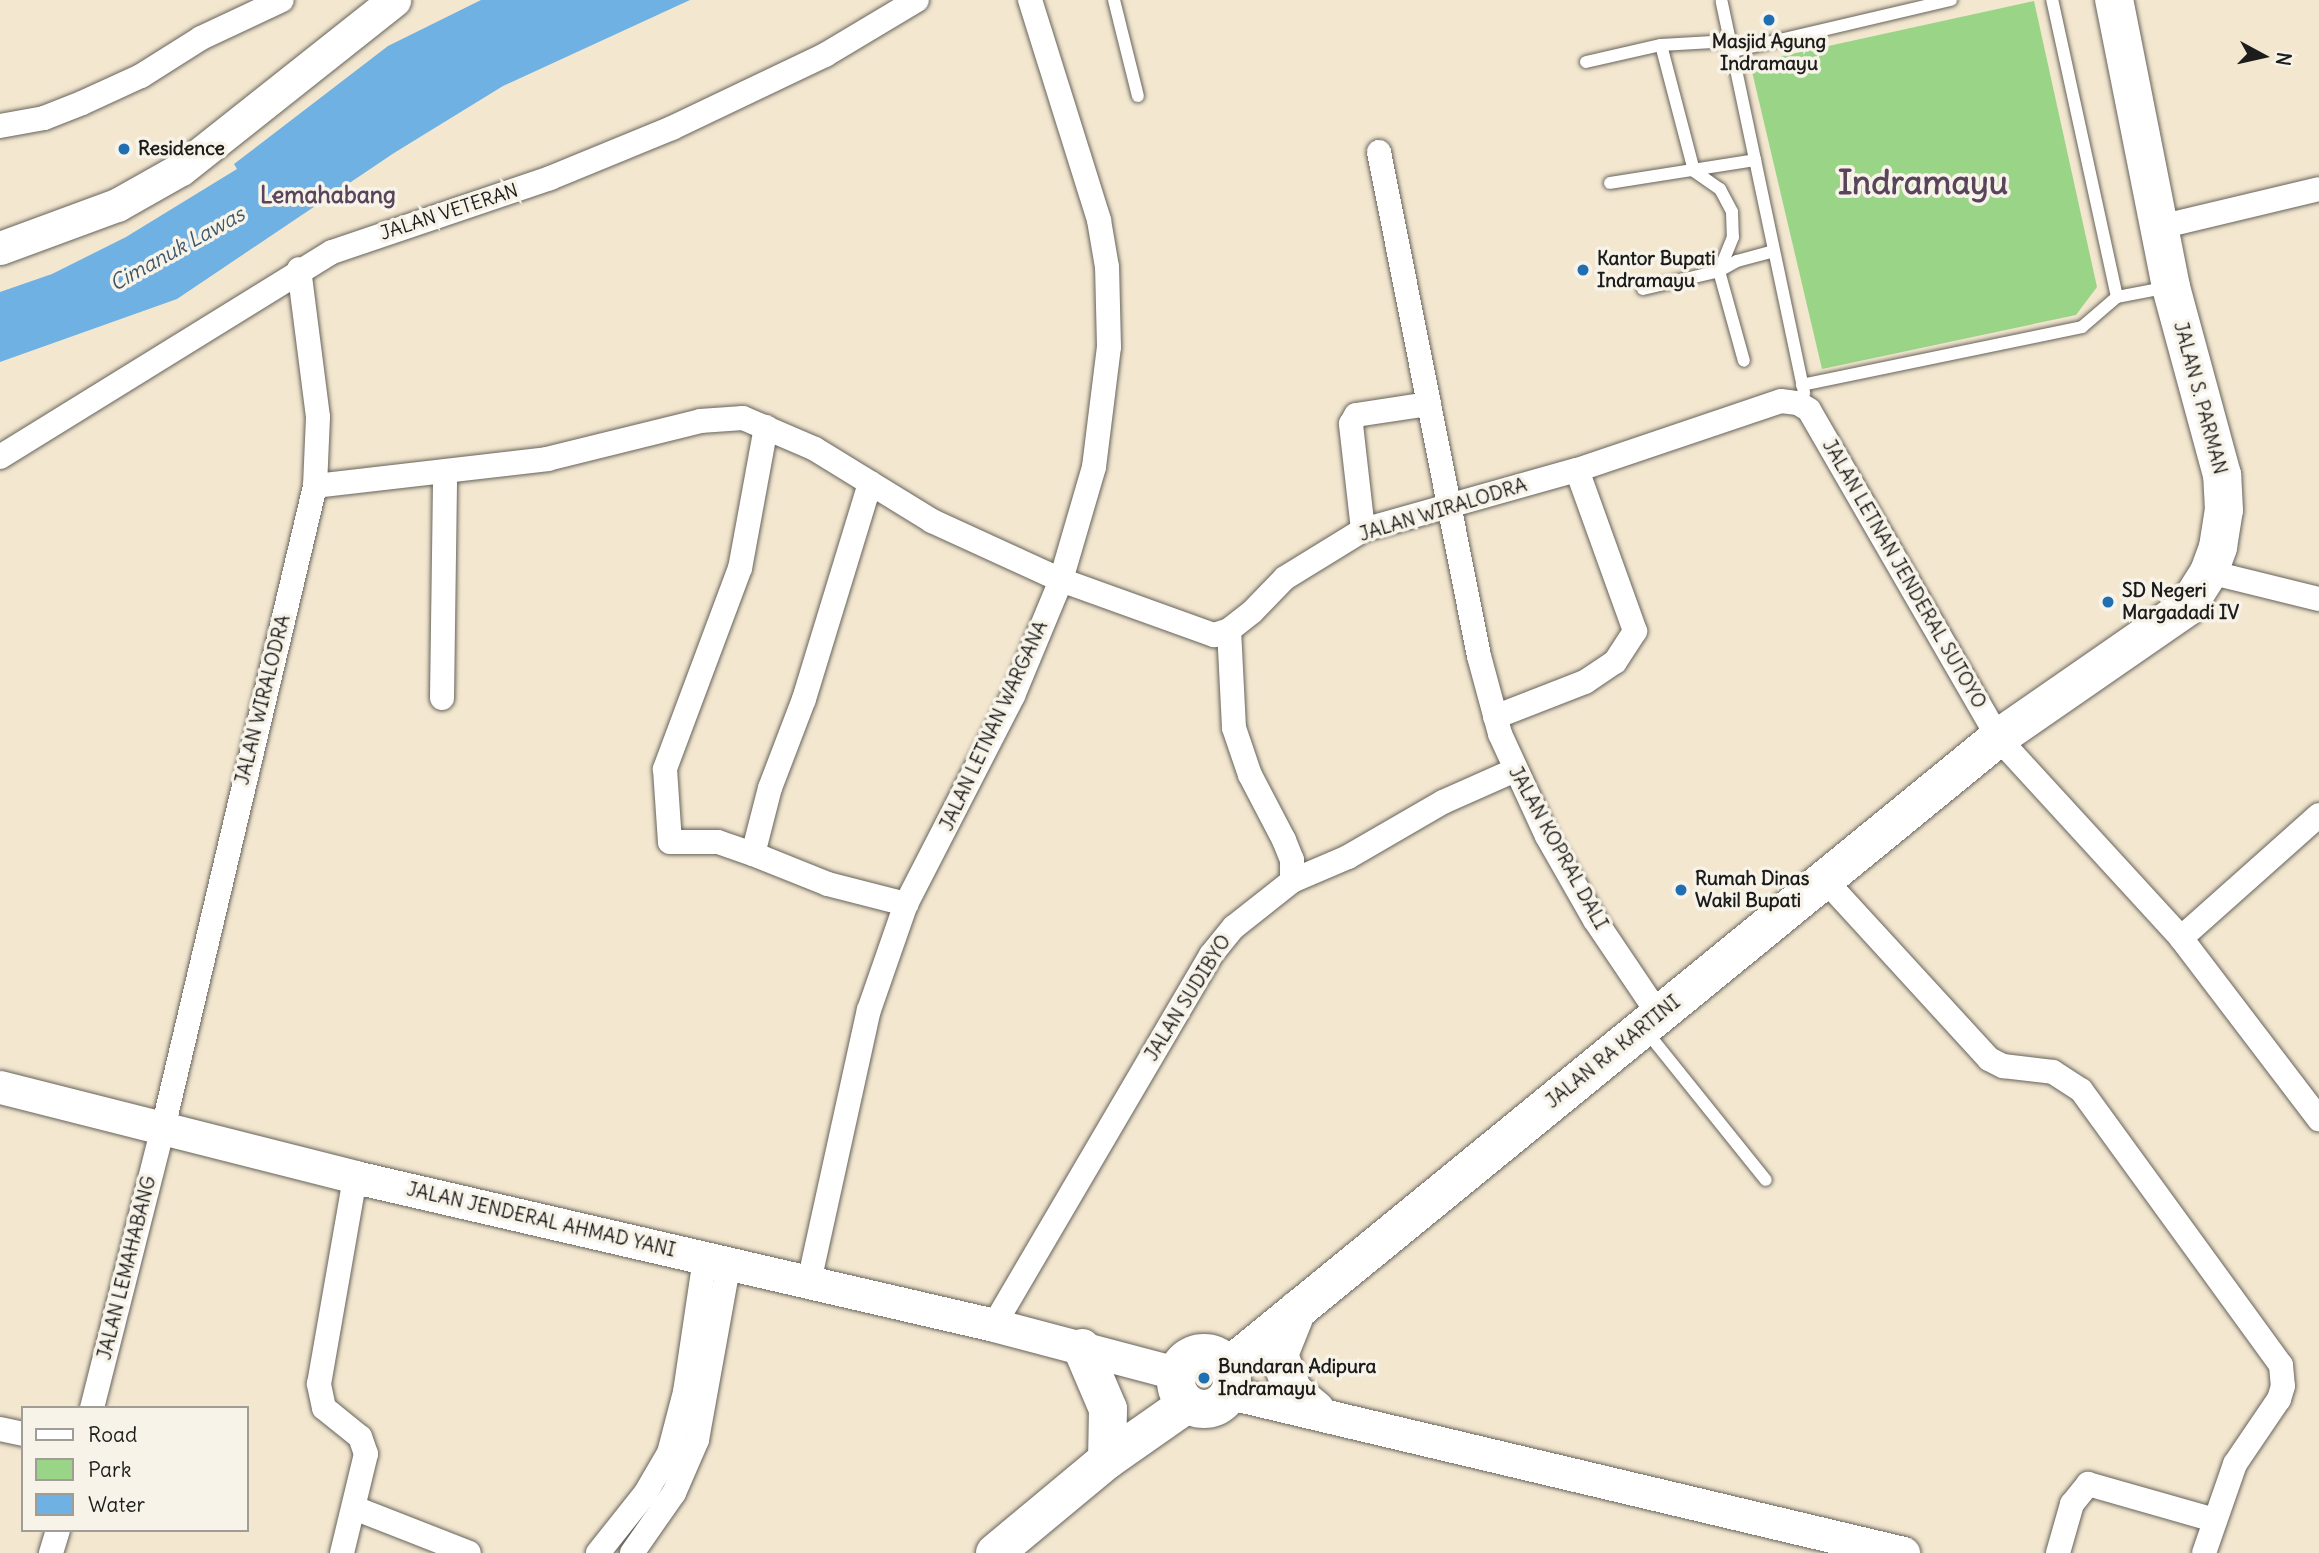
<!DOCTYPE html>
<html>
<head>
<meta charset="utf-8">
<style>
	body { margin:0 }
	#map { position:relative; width:2319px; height:1553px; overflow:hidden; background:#f3e7d0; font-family:Delius,sans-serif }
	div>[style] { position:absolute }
	.green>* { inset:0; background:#9ad487 }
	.water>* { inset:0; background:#6fb1e3 }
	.roads { filter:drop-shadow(0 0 2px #67635b) drop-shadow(0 0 2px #67635b) }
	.lane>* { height:12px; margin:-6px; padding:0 6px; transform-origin:6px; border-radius:6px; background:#fff }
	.street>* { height:24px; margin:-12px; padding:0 12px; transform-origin:12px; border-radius:12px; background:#fff }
	.secondary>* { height:33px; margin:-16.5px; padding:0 16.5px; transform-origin:16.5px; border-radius:16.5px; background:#fff }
	.primary>* { height:38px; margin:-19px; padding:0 19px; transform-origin:19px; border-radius:19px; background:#fff }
	.primary>.ring { margin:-19px; padding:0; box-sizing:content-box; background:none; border:38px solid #fff; border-radius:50% }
	.dots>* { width:19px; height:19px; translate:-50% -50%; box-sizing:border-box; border:4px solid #f7f3e8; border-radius:50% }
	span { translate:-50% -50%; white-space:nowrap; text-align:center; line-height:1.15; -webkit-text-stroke:7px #f7f3e8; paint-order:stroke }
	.poi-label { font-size:19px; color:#1c1c1c; font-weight:700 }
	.left { translate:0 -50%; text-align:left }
	.street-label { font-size:19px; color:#1c1c1c }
	.water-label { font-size:21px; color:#3d586c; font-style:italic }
	.quarter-label { font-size:23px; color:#59455b; font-weight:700 }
	.town-label { font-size:33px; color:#59455b; font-weight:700 }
	.legend { position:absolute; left:21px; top:1406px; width:228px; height:126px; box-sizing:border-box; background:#f7f3e8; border:2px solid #9f9d96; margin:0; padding:9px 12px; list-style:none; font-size:21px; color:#1c1c1c }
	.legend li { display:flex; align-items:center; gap:14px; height:35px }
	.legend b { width:35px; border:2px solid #9f9d96 }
	.north { position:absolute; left:2228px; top:21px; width:70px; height:70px; -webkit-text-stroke:5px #f7f3e8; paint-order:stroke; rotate:98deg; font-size:19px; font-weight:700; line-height:28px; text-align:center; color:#1c1c1c }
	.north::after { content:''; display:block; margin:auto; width:24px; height:32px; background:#1c1c1c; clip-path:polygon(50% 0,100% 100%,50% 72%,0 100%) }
</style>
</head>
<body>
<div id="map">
	<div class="green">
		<i style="clip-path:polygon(2034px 1px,2097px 287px,2076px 315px,1822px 369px,1750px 63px)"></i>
	</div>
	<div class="water">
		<i style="clip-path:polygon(481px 0,690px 0,503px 86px,394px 153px,177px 299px,0 362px,0 292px,52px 274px,126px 237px,237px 169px,234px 164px,388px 46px)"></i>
	</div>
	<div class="roads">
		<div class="lane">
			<i style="left:1114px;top:0;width:99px;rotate:76deg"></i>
			<i style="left:1730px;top:41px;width:360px;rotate:78.1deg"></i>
			<i style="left:1661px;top:45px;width:130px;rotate:75.3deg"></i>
			<i style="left:1694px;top:171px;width:32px;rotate:35deg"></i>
			<i style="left:1720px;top:189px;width:26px;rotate:62deg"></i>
			<i style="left:1732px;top:212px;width:25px;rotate:88deg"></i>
			<i style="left:1733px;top:237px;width:37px;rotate:112deg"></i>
			<i style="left:1719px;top:271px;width:93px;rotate:74.5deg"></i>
			<i style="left:1733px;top:51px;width:224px;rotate:-13.2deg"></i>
			<i style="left:1586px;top:62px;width:77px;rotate:-12.8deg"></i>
			<i style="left:1661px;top:45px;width:69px;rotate:-3.3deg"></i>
			<i style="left:1730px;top:41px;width:40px;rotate:-102deg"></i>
			<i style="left:1610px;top:183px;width:147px;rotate:-9deg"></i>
			<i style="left:1643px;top:289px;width:78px;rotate:-13.3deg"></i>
			<i style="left:1719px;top:271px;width:21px;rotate:-29deg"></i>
			<i style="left:1737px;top:261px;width:38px;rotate:-15deg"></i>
			<i style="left:2117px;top:297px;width:53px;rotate:-10.9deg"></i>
			<i style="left:1802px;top:385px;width:286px;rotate:-11.7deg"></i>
			<i style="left:2082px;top:327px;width:46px;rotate:-40.6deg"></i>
			<i style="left:2117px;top:297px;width:304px;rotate:-102.3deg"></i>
			<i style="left:1646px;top:1031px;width:191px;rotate:51.2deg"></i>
		</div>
		<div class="street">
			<i style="left:0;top:126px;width:45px;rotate:-10.3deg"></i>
			<i style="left:44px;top:118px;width:41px;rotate:-21.5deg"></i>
			<i style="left:82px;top:103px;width:65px;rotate:-24.6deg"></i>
			<i style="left:141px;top:76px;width:71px;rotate:-32.3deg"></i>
			<i style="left:201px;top:38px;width:89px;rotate:-25.1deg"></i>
			<i style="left:1379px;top:152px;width:514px;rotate:78.78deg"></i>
			<i style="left:1479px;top:656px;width:81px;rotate:74.9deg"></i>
			<i style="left:1500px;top:734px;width:112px;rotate:65.3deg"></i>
			<i style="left:1547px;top:836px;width:97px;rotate:60.3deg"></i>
			<i style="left:1595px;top:920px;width:115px;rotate:56deg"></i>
			<i style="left:2160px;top:227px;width:163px;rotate:-13.4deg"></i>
			<i style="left:766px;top:427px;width:143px;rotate:100.4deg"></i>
			<i style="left:740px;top:568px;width:215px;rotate:110.5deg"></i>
			<i style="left:665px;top:769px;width:73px;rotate:86.1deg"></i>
			<i style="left:670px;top:842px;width:48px"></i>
			<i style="left:718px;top:842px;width:37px;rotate:19deg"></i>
			<i style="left:753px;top:854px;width:68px;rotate:-75.6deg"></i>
			<i style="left:770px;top:788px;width:95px;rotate:-69.1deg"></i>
			<i style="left:804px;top:699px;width:226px;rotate:-73deg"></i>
			<i style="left:0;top:457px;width:390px;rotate:-31.7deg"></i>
			<i style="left:332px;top:252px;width:230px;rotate:-18.7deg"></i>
			<i style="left:550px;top:178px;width:132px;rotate:-22.3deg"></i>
			<i style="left:672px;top:128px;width:170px;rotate:-25.5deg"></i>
			<i style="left:825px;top:55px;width:107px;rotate:-30.9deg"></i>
			<i style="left:315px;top:486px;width:234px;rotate:-6.6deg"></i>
			<i style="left:547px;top:459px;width:158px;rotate:-13.9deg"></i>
			<i style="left:700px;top:421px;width:43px;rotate:-4deg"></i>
			<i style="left:743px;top:418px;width:78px;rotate:23.3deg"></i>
			<i style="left:815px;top:449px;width:137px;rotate:31.6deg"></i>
			<i style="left:932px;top:521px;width:142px;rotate:24.6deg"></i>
			<i style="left:1061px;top:580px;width:163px;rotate:19.8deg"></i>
			<i style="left:1214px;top:635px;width:16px;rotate:-18deg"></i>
			<i style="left:1229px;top:630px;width:29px;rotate:-38deg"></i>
			<i style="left:1252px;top:612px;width:47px;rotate:-45.9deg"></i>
			<i style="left:1285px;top:578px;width:92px;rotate:-31.6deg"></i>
			<i style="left:1363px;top:530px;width:222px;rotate:-15.7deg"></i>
			<i style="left:1577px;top:470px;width:215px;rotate:-18.7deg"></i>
			<i style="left:1781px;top:401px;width:17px;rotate:7deg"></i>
			<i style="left:1798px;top:403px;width:13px;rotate:32deg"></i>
			<i style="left:1809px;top:410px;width:379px;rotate:60deg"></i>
			<i style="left:1998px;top:738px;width:271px;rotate:47.5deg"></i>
			<i style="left:2181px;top:938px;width:228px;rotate:52.7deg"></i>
			<i style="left:1363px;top:530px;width:107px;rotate:-96.5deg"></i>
			<i style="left:1351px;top:424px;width:10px;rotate:-61deg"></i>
			<i style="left:1356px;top:415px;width:74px;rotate:-8.6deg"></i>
			<i style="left:2209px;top:572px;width:113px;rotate:13.8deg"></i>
			<i style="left:442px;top:698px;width:224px;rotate:-89.2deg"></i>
			<i style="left:1495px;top:717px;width:97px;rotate:-21.3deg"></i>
			<i style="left:1585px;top:682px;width:36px;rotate:-34deg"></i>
			<i style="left:1615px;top:662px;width:37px;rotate:-57deg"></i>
			<i style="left:1635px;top:631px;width:171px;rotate:-109.8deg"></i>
			<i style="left:753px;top:854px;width:81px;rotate:21.8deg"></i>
			<i style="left:828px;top:884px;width:81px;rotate:14.4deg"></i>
			<i style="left:1825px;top:880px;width:243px;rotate:47.5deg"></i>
			<i style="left:1989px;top:1059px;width:16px;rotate:27deg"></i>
			<i style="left:2003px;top:1066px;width:50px;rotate:6.8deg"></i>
			<i style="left:2053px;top:1072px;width:33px;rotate:33deg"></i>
			<i style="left:2081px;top:1090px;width:340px;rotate:54deg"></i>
			<i style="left:2281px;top:1365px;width:21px;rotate:85deg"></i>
			<i style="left:2283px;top:1386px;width:14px;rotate:107deg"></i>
			<i style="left:2279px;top:1399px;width:78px;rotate:124.1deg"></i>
			<i style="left:2235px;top:1464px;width:94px;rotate:109.2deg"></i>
			<i style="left:1292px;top:881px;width:61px;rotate:-23.2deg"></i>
			<i style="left:1348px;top:857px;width:110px;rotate:-30.1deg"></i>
			<i style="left:1443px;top:802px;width:77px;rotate:-23.9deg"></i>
			<i style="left:2181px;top:938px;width:185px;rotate:-41.7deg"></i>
			<i style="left:809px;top:1282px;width:279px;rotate:-77.6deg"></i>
			<i style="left:869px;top:1010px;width:112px;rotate:-70.8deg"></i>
			<i style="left:906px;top:904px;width:234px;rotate:-62.8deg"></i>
			<i style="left:1013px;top:696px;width:126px;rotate:-67.5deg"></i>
			<i style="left:1061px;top:580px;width:118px;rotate:-73.7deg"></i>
			<i style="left:1094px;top:467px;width:121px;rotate:-82.9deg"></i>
			<i style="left:1109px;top:347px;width:80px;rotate:-91.4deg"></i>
			<i style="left:1107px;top:267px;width:48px;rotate:-99.7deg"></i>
			<i style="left:1099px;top:220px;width:231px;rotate:-107.4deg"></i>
			<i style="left:994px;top:1325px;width:429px;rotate:-59.6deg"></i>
			<i style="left:1211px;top:955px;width:36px;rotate:-51deg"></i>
			<i style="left:1234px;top:927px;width:74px;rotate:-38.4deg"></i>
			<i style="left:1292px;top:881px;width:21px;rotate:-90deg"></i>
			<i style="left:1292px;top:860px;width:22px;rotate:-112deg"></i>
			<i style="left:1284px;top:840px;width:73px;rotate:-117.6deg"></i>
			<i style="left:1250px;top:775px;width:50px;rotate:-108.8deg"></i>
			<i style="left:1234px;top:728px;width:98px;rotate:-92.9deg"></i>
			<i style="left:92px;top:1408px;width:289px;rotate:-75.8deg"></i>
			<i style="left:163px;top:1128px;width:660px;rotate:-76.68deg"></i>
			<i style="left:315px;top:486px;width:69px;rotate:-87.5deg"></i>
			<i style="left:318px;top:417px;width:149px;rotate:-97.3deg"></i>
			<i style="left:0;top:1429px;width:24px;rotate:12deg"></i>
			<i style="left:357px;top:1509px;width:120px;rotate:21.4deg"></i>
			<i style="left:51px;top:1553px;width:24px;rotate:-73deg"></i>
			<i style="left:342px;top:1553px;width:102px;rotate:-76.4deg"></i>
			<i style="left:366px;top:1454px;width:18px;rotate:-109deg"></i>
			<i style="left:360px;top:1437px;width:46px;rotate:-141.1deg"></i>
			<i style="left:324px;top:1408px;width:25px;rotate:-102deg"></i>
			<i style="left:319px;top:1384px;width:210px;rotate:-80.1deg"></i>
			<i style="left:598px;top:1553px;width:75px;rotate:-51.5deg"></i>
			<i style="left:645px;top:1494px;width:48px;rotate:-59.7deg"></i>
			<i style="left:669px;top:1453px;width:63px;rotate:-75.3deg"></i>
			<i style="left:685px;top:1392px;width:135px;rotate:-81.5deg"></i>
			<i style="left:632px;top:1553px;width:73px;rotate:-55deg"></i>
			<i style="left:674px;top:1493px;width:58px;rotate:-66.5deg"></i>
			<i style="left:697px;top:1440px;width:180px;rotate:-79.8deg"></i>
			<i style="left:2058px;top:1553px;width:51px;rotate:-74.1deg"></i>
			<i style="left:2072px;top:1504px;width:26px;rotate:-51deg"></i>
			<i style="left:2088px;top:1484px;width:131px;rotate:15.9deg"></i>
		</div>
		<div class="secondary">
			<i style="left:0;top:248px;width:125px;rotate:-20.2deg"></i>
			<i style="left:117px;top:205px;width:73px;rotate:-29.4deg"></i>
			<i style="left:181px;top:169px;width:272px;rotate:-38.4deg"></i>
			<i style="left:0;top:1087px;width:366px;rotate:14.2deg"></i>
			<i style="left:355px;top:1177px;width:656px;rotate:13.04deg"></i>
			<i style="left:994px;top:1325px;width:188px;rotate:14.8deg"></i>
			<i style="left:1230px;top:1393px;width:692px;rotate:13.37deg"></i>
		</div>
		<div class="primary">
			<i style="left:1297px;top:1310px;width:48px;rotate:111.8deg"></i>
			<i style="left:1279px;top:1355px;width:39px;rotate:69deg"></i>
			<i style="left:1293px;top:1391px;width:30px;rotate:40deg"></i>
			<i style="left:1082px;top:1348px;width:66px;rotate:66.9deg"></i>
			<i style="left:1108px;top:1409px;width:51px;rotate:91.1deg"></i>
			<i class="ring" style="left:1176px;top:1353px;width:18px;height:18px"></i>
			<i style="left:1229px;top:1366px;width:993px;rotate:-39.24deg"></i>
			<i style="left:1998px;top:738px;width:230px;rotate:-34.7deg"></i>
			<i style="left:2187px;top:607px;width:41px;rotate:-57.8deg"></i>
			<i style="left:2209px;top:572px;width:27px;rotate:-70deg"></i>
			<i style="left:2218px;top:547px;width:37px;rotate:-81deg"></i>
			<i style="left:2224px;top:510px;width:35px;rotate:-93deg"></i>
			<i style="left:2222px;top:475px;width:195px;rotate:-105.2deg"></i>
			<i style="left:2171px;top:287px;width:293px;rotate:-101.2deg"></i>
			<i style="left:995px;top:1553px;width:146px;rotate:-39.7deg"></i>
			<i style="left:1107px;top:1460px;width:98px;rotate:-35deg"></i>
		</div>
	</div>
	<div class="dots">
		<i style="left:1769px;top:20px;background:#1f6fb2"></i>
		<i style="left:124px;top:149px;background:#1f6fb2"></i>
		<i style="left:1583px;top:270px;background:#1f6fb2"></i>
		<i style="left:2108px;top:602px;background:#1f6fb2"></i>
		<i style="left:1681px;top:890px;background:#1f6fb2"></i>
		<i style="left:1204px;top:1378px;background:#1f6fb2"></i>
	</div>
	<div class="poi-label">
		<span style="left:1769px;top:53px">Masjid Agung<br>Indramayu</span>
		<span class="left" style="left:138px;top:149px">Residence</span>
		<span class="left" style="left:1597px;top:270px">Kantor Bupati<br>Indramayu</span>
		<span class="left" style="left:2122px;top:602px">SD Negeri<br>Margadadi IV</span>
		<span class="left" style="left:1695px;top:890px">Rumah Dinas<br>Wakil Bupati</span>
		<span class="left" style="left:1218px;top:1378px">Bundaran Adipura<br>Indramayu</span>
	</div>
	<div class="street-label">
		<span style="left:449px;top:212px;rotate:-18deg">JALAN VETERAN</span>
		<span style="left:2200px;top:398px;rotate:75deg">JALAN S. PARMAN</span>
		<span style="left:1443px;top:510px;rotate:-17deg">JALAN WIRALODRA</span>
		<span style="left:1904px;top:574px;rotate:60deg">JALAN LETNAN JENDERAL SUTOYO</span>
		<span style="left:263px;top:700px;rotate:-76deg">JALAN WIRALODRA</span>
		<span style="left:994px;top:726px;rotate:-65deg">JALAN LETNAN WARGANA</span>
		<span style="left:1558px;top:848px;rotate:61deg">JALAN KOPRAL DALI</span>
		<span style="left:1188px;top:998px;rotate:-58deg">JALAN SUDIBYO</span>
		<span style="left:1613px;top:1052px;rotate:-39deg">JALAN RA KARTINI</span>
		<span style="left:541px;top:1220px;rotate:13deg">JALAN JENDERAL AHMAD YANI</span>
		<span style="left:127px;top:1268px;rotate:-76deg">JALAN LEMAHABANG</span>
	</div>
	<div class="water-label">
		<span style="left:177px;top:249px;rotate:-29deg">Cimanuk Lawas</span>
	</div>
	<div class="quarter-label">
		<span style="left:328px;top:195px">Lemahabang</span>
	</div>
	<div class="town-label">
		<span style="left:1923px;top:183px">Indramayu</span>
	</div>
	<ul class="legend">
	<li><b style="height:9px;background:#fff"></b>Road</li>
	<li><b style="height:19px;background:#9ad487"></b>Park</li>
	<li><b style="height:19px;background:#6fb1e3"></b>Water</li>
	</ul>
	<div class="north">N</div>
</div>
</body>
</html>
